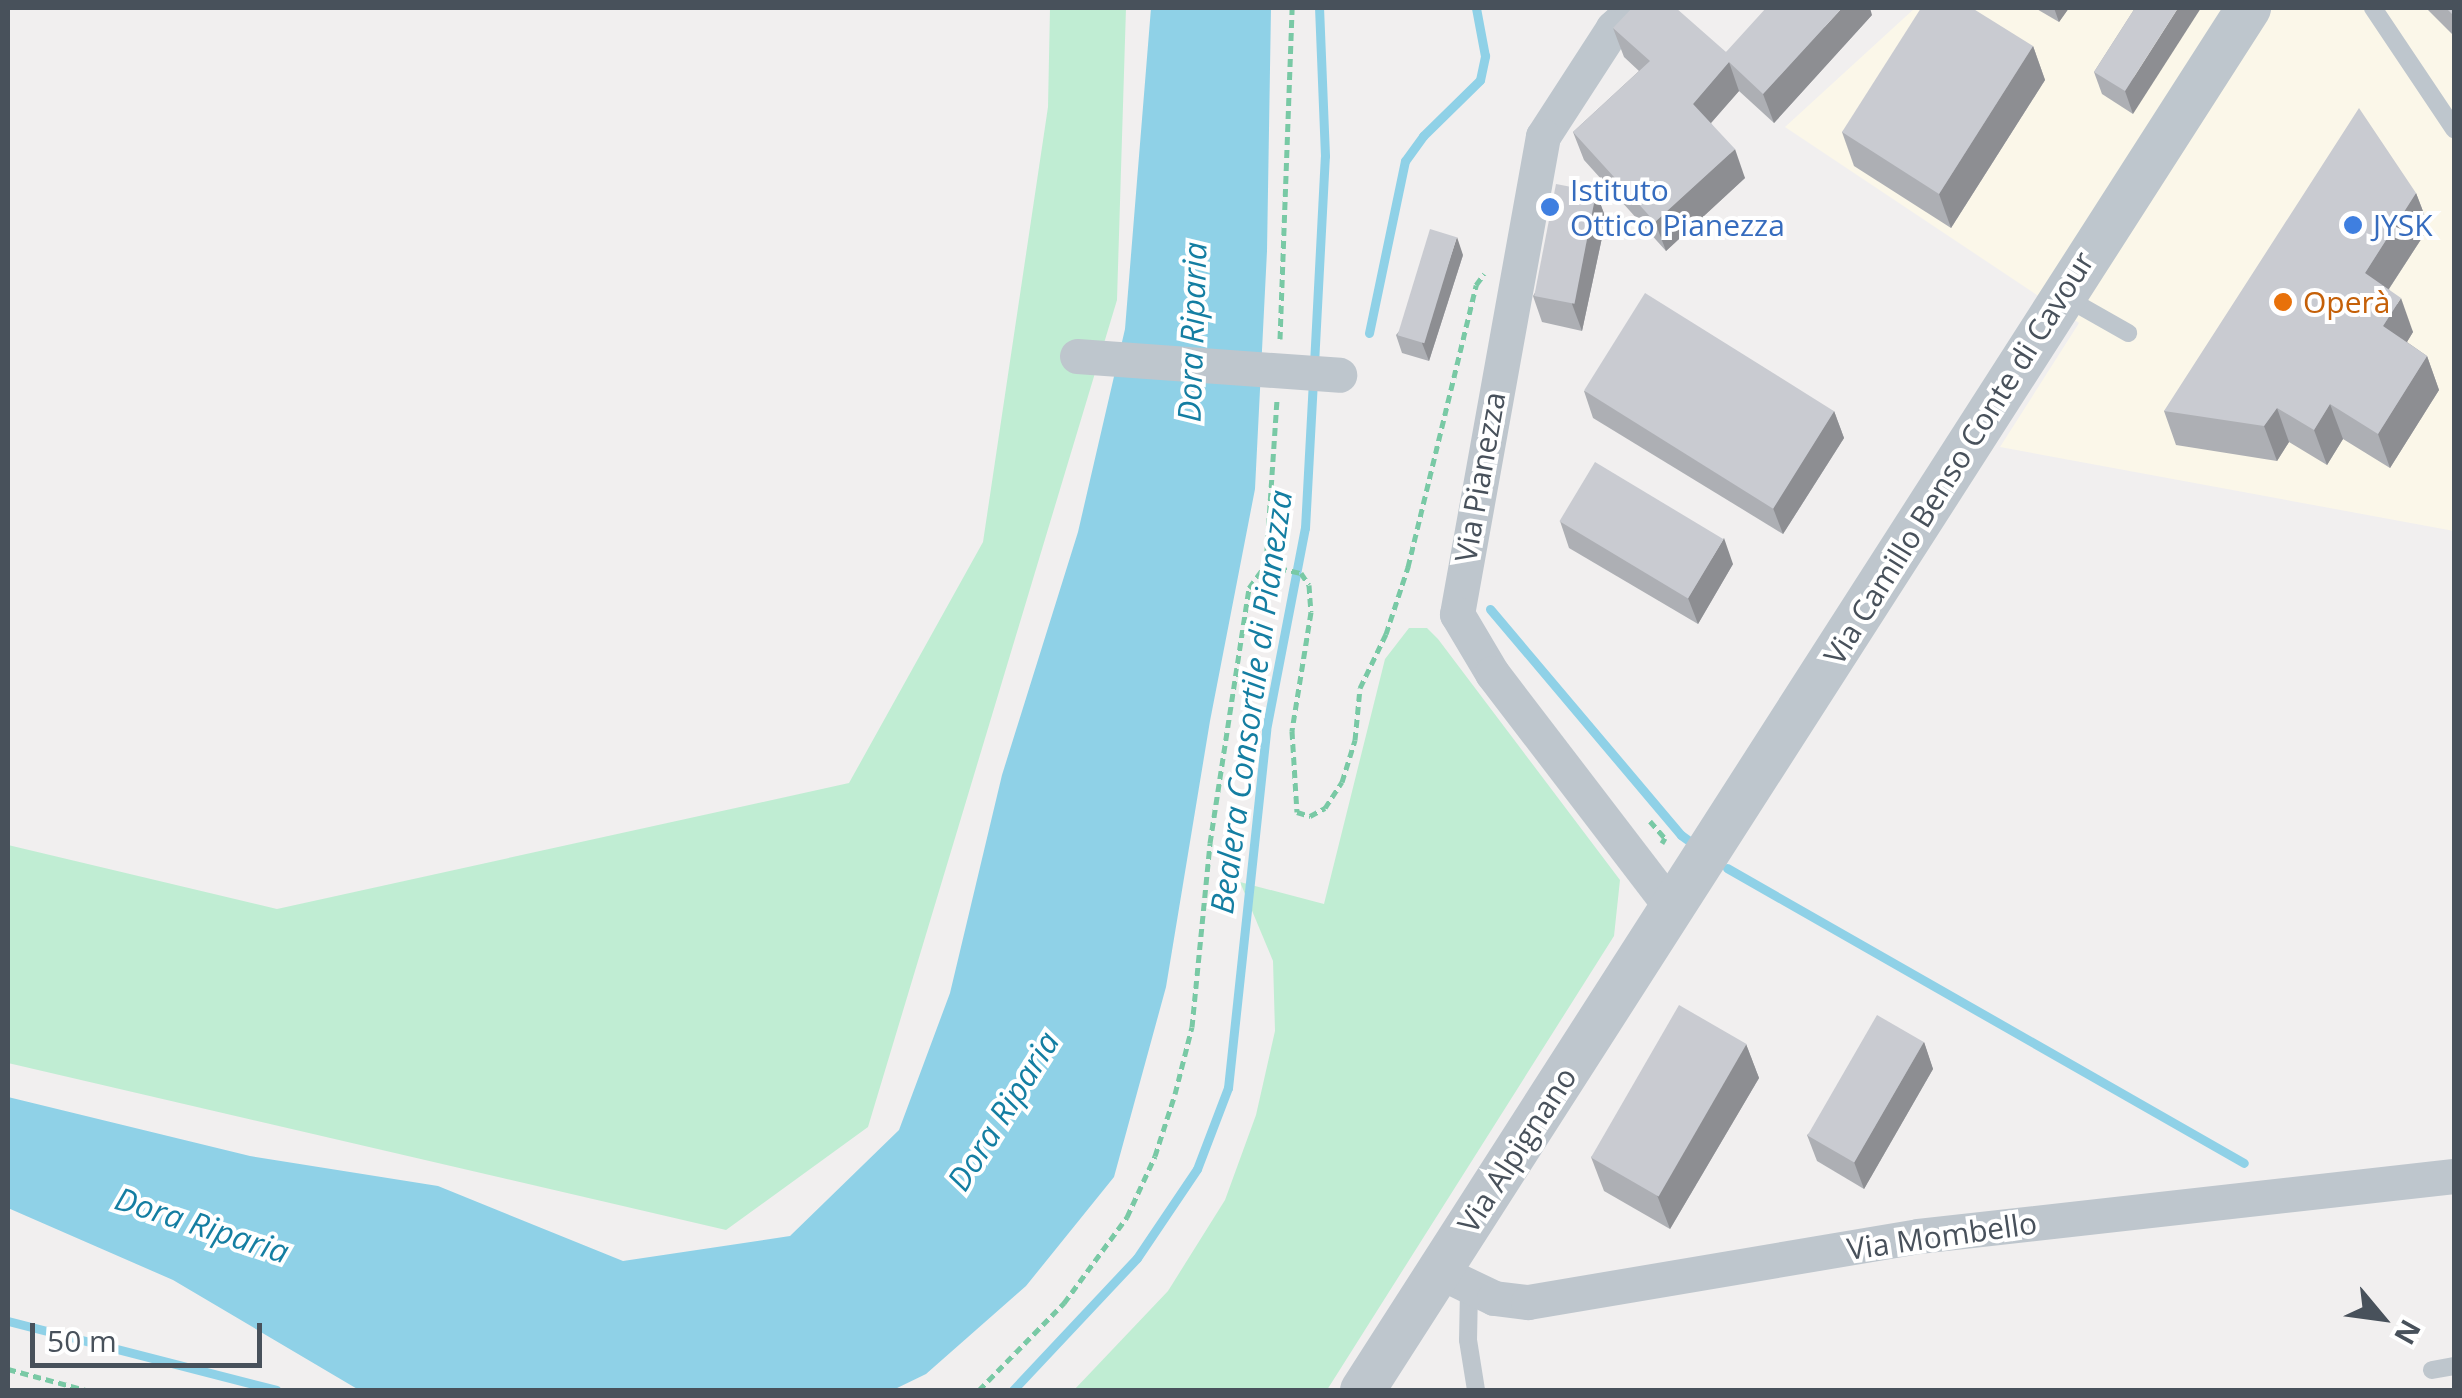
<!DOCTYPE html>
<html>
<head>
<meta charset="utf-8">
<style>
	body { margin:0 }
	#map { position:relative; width:2462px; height:1398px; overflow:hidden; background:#f1efef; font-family:"Open Sans",sans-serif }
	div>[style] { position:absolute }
	.commercial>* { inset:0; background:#fbf7e9 }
	.green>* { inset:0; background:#c0edd3 }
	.water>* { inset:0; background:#8fd1e7 }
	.stream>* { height:9px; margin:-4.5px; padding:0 4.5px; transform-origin:4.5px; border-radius:4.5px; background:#8fd1e7 }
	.path>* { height:5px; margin-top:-2.5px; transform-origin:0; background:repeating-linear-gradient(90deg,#79c9a5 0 8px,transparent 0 13px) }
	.service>* { height:18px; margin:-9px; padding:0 9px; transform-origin:9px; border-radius:9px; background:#bec6cd }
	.minor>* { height:35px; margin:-17.5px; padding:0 17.5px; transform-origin:17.5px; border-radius:17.5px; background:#bec6cd }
	.tertiary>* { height:45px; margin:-22.5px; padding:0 22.5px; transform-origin:22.5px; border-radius:22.5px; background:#bec6cd }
	.minor-bridge>* { height:35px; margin:-17.5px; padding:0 17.5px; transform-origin:17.5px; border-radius:17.5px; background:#bec6cd }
	.wall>* { inset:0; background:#adafb4 }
	.shaded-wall>* { inset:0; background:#8d8e92 }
	.building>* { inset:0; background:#c9cbd1; transform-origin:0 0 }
	.dots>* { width:28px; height:28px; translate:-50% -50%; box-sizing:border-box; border:5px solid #fff; border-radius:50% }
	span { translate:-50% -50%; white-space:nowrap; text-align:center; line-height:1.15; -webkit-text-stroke:8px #fff; paint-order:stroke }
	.shop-label { font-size:30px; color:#366cbe }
	.left { translate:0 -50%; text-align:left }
	.food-label { font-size:30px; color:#c56008 }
	.street-label { font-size:30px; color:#48515b }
	.water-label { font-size:32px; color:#147ea2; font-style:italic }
	.frame { position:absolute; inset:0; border:10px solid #48515b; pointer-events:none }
	.north { position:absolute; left:2332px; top:1268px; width:100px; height:100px; -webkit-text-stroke:8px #fff; paint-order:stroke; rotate:119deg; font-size:28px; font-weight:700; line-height:40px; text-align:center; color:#48515b }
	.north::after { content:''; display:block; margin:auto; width:35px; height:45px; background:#48515b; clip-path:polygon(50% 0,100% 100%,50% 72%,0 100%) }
	.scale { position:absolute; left:30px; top:1323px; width:232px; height:45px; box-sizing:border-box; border:5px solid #48515b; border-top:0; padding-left:12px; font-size:30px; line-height:35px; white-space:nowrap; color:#48515b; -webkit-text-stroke:8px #fff; paint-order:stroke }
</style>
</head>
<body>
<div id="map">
	<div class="commercial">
		<i style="clip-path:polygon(1915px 8px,2454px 8px,2454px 531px,2000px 447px,2079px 323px,1785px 127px)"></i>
	</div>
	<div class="green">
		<i style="clip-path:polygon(1050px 8px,1126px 8px,1117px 300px,868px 1127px,726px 1230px,8px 1063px,8px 845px,277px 909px,849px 783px,983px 542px,1048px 107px)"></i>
		<i style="clip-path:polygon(1409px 628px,1427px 628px,1438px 639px,1620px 880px,1614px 936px,1327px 1390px,1074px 1390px,1168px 1291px,1225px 1200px,1256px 1115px,1275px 1031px,1273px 961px,1240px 882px,1324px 904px,1385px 659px)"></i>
	</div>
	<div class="water">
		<i style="clip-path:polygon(1151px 8px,1271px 8px,1267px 251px,1255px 489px,1210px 721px,1166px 987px,1114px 1177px,1026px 1286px,926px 1374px,893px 1390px,359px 1390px,173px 1280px,8px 1208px,8px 1097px,250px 1156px,438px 1186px,623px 1261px,790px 1236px,899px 1130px,950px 993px,1002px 775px,1078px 532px,1125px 329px)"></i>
	</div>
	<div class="stream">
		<i style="left:1369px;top:333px;width:176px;rotate:-78.2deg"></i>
		<i style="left:1405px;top:161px;width:31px;rotate:-54deg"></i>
		<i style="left:1423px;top:136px;width:80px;rotate:-44.5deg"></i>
		<i style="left:1480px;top:80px;width:25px;rotate:-78deg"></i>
		<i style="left:1485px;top:56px;width:49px;rotate:-100.6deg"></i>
		<i style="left:1314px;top:364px;width:208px;rotate:-87deg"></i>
		<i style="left:1325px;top:156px;width:148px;rotate:-92.3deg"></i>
		<i style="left:1490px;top:609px;width:296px;rotate:49.8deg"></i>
		<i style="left:1681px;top:835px;width:17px;rotate:36deg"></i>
		<i style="left:1727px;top:868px;width:595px;rotate:29.71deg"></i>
		<i style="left:8px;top:1321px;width:277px;rotate:14.4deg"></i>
		<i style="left:1013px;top:1390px;width:181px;rotate:-46.8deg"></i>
		<i style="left:1137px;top:1258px;width:107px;rotate:-56deg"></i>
		<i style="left:1197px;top:1169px;width:87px;rotate:-69.1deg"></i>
		<i style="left:1228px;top:1088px;width:360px;rotate:-83.9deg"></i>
		<i style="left:1266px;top:730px;width:206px;rotate:-79.1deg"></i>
		<i style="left:1305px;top:528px;width:148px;rotate:-86.9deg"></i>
	</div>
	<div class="path">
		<i style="left:1280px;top:339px;width:331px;rotate:-87.9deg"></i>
		<i style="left:1266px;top:565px;width:36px;rotate:13deg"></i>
		<i style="left:1301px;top:573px;width:14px;rotate:56deg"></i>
		<i style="left:1309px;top:585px;width:27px;rotate:86deg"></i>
		<i style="left:1311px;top:612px;width:121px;rotate:99.1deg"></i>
		<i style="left:1292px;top:731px;width:81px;rotate:86.5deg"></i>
		<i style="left:1297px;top:812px;width:14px;rotate:17deg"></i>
		<i style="left:1310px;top:816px;width:17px;rotate:-28deg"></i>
		<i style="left:1325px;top:808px;width:31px;rotate:-57deg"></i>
		<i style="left:1342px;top:782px;width:44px;rotate:-72.8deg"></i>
		<i style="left:1355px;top:740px;width:52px;rotate:-84.5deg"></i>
		<i style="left:1360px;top:688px;width:60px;rotate:-64.3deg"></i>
		<i style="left:1386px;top:634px;width:71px;rotate:-71.8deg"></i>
		<i style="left:1408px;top:567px;width:290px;rotate:-76.4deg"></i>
		<i style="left:1476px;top:285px;width:14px;rotate:-54deg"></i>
		<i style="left:1650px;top:821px;width:23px;rotate:49deg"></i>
		<i style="left:1665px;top:838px;width:6px;rotate:121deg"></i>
		<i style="left:8px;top:1369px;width:81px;rotate:15.1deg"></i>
		<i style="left:979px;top:1390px;width:122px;rotate:-45.7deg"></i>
		<i style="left:1064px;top:1303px;width:107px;rotate:-53.8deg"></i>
		<i style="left:1127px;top:1217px;width:67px;rotate:-65.3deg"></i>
		<i style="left:1155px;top:1156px;width:65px;rotate:-72.1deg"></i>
		<i style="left:1175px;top:1094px;width:69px;rotate:-75.8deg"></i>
		<i style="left:1192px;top:1027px;width:185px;rotate:-84.4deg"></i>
		<i style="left:1210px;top:843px;width:258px;rotate:-81.3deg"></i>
		<i style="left:1249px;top:588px;width:29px;rotate:-54deg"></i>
		<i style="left:1266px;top:565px;width:165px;rotate:-86.2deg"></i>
	</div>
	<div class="service">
		<i style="left:2373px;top:8px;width:146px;rotate:56.2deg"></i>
		<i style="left:2063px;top:296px;width:75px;rotate:29.6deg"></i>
		<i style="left:1469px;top:1289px;width:51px;rotate:91.1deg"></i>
		<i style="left:1468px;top:1340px;width:51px;rotate:80.9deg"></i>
		<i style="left:2432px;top:1370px;width:22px;rotate:-10deg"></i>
	</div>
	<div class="minor">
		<i style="left:1635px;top:8px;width:30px;rotate:138deg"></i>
		<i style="left:1613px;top:28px;width:129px;rotate:122.9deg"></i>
		<i style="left:1543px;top:136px;width:486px;rotate:100.2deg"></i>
		<i style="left:1457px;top:614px;width:69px;rotate:59.3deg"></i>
		<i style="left:1492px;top:673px;width:298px;rotate:52.6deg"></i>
		<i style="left:1438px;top:1271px;width:62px;rotate:25.7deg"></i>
		<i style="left:1494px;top:1298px;width:34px;rotate:7deg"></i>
		<i style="left:1528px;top:1302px;width:396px;rotate:-9.6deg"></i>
		<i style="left:1918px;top:1236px;width:539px;rotate:-6.39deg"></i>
	</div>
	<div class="tertiary">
		<i style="left:1362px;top:1390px;width:1642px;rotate:-57.34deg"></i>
	</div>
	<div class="minor-bridge">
		<i style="left:1077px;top:356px;width:263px;rotate:4.1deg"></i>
	</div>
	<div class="wall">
		<i style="clip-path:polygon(2035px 8px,2069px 8px,2059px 22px)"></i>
		<i style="clip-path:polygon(2135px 8px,2133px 114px,2102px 94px,2094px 72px)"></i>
		<i style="clip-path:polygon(2426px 8px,2454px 8px,2454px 42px,2452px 34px)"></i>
		<i style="clip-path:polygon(1872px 15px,1774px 123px,1739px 91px,1711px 123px,1745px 178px,1666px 251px,1584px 160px,1573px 132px,1639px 71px,1624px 57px,1613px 28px,1726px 52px)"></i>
		<i style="clip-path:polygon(2033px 46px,2045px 80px,1951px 228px,1854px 166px,1842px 132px)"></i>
		<i style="clip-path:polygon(1596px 192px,1606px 219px,1582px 331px,1542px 322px,1533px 296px)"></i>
		<i style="clip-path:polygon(2416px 193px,2429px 227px,2389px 289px,2413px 332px,2407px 342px,2427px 356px,2439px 390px,2390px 468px,2343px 439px,2327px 465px,2289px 442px,2277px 461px,2176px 445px,2164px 411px)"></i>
		<i style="clip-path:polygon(1463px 255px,1429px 361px,1402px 353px,1396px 335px)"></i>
		<i style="clip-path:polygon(1584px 391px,1834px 411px,1844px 438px,1783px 534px,1593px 418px)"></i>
		<i style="clip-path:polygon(1560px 521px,1733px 564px,1698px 624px,1569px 548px)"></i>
		<i style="clip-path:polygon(1924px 1042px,1933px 1069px,1864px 1189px,1817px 1161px,1807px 1135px)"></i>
		<i style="clip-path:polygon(1746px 1044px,1759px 1078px,1670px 1229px,1604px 1191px,1591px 1157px)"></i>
	</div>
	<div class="shaded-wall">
		<i style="clip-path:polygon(1842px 8px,1870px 8px,1872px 15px,1774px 123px,1763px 94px)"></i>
		<i style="clip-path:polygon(2054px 8px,2069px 8px,2059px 22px)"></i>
		<i style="clip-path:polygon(2178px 8px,2201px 8px,2133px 114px,2125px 91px)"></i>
		<i style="clip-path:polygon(2033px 46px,2045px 80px,1951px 228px,1939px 194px)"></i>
		<i style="clip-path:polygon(1729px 62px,1739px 91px,1703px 132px,1693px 104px)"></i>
		<i style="clip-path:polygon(1735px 149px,1745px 178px,1666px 251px,1655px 222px)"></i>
		<i style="clip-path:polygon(1596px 192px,1606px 219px,1582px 331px,1572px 304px)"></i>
		<i style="clip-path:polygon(2416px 193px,2429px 227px,2377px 307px,2365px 273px)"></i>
		<i style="clip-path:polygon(1457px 237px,1463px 255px,1429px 361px,1422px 343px)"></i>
		<i style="clip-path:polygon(2401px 298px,2413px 332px,2396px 360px,2383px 326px)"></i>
		<i style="clip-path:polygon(2427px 356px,2439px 390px,2390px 468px,2378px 434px)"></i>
		<i style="clip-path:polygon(2330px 404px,2343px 439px,2327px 465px,2314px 430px)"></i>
		<i style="clip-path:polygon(2277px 408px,2289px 442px,2277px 461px,2264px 426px)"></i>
		<i style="clip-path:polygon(1834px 411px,1844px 438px,1783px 534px,1773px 508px)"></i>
		<i style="clip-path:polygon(1724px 538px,1733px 564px,1698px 624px,1688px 598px)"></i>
		<i style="clip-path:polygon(1924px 1042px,1933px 1069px,1864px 1189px,1854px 1162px)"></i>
		<i style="clip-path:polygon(1746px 1044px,1759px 1078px,1670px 1229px,1657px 1195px)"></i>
	</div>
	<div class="building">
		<i style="clip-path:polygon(1632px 8px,1676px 8px,1726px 52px,1766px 8px,1842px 8px,1763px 94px,1729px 62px,1693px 104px,1735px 149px,1655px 222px,1573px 132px,1650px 61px,1613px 28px)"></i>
		<i style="clip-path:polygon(1921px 8px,1972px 8px,2033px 46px,1939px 194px,1842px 132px)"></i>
		<i style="clip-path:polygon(2135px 8px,2178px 8px,2125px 91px,2094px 72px)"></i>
		<i style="clip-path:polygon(2446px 8px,2454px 8px,2454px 16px)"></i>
		<i style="clip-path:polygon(2359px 108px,2416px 193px,2365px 273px,2401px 298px,2383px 326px,2427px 356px,2378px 434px,2330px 404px,2314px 430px,2277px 408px,2264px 426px,2164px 411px)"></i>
		<i style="left:1556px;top:184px;width:41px;height:114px;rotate:11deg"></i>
		<i style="left:1430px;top:229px;width:28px;height:111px;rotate:17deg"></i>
		<i style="left:1645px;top:293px;width:223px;height:115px;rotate:32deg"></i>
		<i style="left:1595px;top:462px;width:150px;height:69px;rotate:31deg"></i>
		<i style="left:1679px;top:1005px;width:78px;height:176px;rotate:30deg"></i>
		<i style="left:1877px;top:1015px;width:54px;height:139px;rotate:30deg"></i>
	</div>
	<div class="dots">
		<i style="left:1550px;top:207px;background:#3f7fe0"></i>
		<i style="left:2353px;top:225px;background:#3f7fe0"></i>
		<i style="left:2283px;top:302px;background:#e8710a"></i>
	</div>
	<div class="shop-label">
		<span class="left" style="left:1570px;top:207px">Istituto<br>Ottico Pianezza</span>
		<span class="left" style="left:2373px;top:225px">JYSK</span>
	</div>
	<div class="food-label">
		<span class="left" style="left:2303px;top:302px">Operà</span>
	</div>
	<div class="street-label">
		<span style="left:1959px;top:458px;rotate:-58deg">Via Camillo Benso Conte di Cavour</span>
		<span style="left:1480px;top:477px;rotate:-80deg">Via Pianezza</span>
		<span style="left:1517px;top:1150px;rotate:-57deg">Via Alpignano</span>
		<span style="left:1942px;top:1236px;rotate:-8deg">Via Mombello</span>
	</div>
	<div class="water-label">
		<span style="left:1192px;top:332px;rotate:-88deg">Dora Riparia</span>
		<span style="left:1251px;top:702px;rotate:-82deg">Bealera Consortile di Pianezza</span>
		<span style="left:1003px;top:1111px;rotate:-58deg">Dora Riparia</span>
		<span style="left:202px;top:1225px;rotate:18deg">Dora Riparia</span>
	</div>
	<div class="frame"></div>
	<div class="north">N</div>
	<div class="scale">50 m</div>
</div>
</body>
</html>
